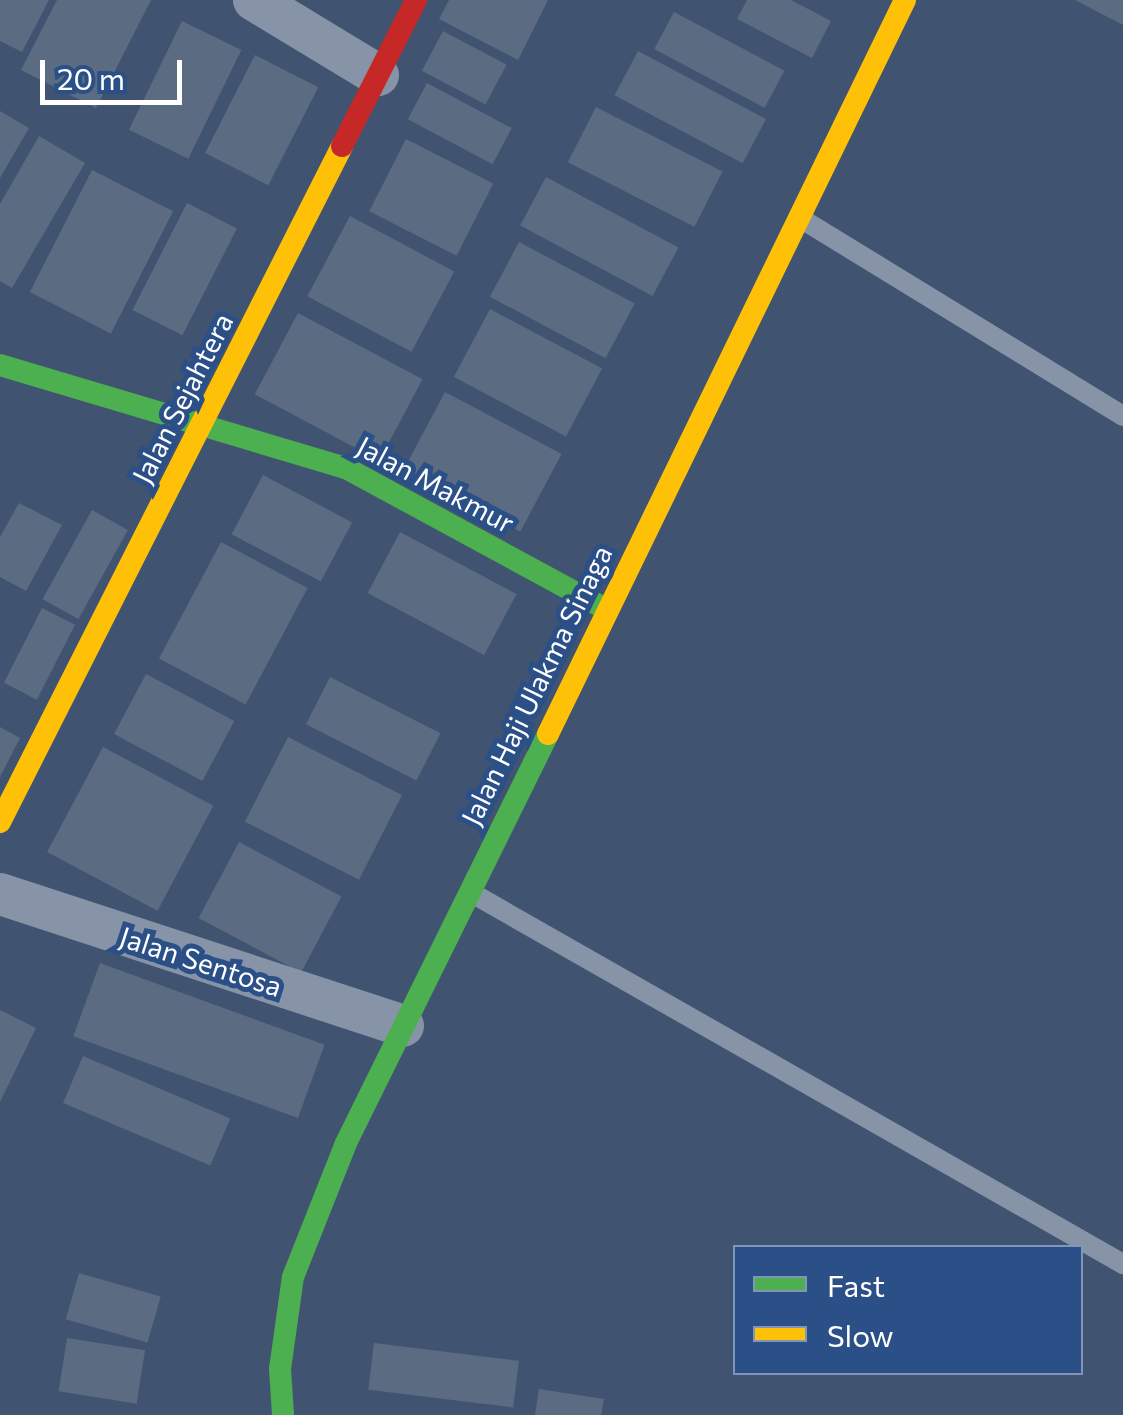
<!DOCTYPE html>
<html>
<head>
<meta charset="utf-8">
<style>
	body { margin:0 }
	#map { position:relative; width:1123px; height:1415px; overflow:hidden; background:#405472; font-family:Commissioner,sans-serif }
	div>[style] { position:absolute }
	.building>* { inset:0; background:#5a6b82; transform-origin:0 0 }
	.lane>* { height:20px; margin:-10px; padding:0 10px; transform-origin:10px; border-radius:10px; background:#8794a7 }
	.street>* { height:42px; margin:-21px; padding:0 21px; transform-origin:21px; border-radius:21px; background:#8794a7 }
	.fast>* { height:22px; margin:-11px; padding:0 11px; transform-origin:11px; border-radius:11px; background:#4caf50 }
	.slow>* { height:22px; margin:-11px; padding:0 11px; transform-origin:11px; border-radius:11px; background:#ffc107 }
	.jam>* { height:22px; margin:-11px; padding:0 11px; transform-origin:11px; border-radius:11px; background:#c62828 }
	span { translate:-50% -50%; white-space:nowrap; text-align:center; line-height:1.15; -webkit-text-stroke:10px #2b4f87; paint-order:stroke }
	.street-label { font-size:28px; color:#fff }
	.legend { position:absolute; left:733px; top:1245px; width:350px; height:130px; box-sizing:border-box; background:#2b4f87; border:2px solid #8095b7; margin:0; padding:12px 18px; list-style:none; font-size:30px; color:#fff }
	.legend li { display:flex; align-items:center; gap:20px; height:50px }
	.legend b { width:50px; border:2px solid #8095b7 }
	.scale { position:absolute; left:40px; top:60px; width:142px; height:45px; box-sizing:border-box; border:5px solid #fff; border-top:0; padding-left:12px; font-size:30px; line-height:35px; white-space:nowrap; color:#fff; -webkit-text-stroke:8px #2b4f87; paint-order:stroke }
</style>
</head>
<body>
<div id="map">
	<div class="building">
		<i style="clip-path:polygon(0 0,49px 0,22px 52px,0 41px)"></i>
		<i style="clip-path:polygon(57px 0,151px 0,96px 108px,21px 70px)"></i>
		<i style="clip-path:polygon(449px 0,548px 0,518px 60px,439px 19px)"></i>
		<i style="clip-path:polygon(747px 0,791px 0,831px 21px,812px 58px,737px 19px)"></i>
		<i style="clip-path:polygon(1075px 0,1123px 0,1123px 25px)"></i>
		<i style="left:674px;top:12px;width:125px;height:42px;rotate:28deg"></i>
		<i style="left:182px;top:21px;width:66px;height:121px;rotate:26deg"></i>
		<i style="left:443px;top:31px;width:72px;height:45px;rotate:28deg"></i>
		<i style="left:638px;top:51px;width:145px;height:50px;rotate:28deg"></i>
		<i style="left:255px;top:55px;width:71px;height:110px;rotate:27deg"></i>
		<i style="left:427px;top:83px;width:96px;height:41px;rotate:28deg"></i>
		<i style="left:596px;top:107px;width:142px;height:62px;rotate:27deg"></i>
		<i style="clip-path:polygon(0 111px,29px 128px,0 178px)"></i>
		<i style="clip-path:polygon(39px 136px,85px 163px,12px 288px,0 281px,0 204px)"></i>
		<i style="left:406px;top:139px;width:98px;height:81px;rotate:27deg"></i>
		<i style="left:92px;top:170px;width:91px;height:137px;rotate:27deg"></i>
		<i style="left:546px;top:177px;width:150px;height:55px;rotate:28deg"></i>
		<i style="left:187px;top:203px;width:56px;height:120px;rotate:27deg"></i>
		<i style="left:350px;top:216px;width:118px;height:91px;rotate:28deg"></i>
		<i style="left:519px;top:242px;width:131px;height:62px;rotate:28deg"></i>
		<i style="left:490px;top:309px;width:127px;height:77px;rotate:28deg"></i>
		<i style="left:298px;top:313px;width:141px;height:92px;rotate:28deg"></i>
		<i style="left:445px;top:392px;width:132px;height:88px;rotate:28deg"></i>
		<i style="left:263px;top:475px;width:101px;height:67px;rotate:28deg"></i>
		<i style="clip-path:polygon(19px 503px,62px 525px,26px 591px,0 577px,0 537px)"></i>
		<i style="left:92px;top:510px;width:41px;height:102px;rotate:29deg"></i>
		<i style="left:400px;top:532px;width:132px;height:69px;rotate:28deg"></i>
		<i style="left:221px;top:542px;width:98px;height:132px;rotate:28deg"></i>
		<i style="left:42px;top:608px;width:37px;height:84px;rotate:27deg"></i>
		<i style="left:146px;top:674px;width:100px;height:68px;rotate:28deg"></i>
		<i style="left:330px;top:677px;width:124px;height:53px;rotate:27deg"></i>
		<i style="clip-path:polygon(0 727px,20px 738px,0 777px)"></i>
		<i style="left:288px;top:737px;width:128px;height:95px;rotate:27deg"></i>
		<i style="left:103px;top:747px;width:125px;height:119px;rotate:28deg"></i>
		<i style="left:239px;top:842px;width:116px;height:86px;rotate:28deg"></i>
		<i style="left:100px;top:963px;width:239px;height:78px;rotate:20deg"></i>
		<i style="clip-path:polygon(0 1010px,36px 1028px,0 1102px)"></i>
		<i style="left:83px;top:1056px;width:160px;height:51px;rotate:23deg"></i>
		<i style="left:79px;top:1273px;width:85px;height:48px;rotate:16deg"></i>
		<i style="left:67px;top:1338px;width:79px;height:54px;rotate:9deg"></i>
		<i style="left:374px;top:1343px;width:146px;height:47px;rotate:7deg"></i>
		<i style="clip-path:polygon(539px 1389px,604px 1399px,601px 1415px,535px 1415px)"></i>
	</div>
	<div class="lane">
		<i style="left:805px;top:221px;width:373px;rotate:31.5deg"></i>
		<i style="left:470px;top:892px;width:752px;rotate:29.67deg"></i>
	</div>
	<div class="street">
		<i style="left:254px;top:0;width:145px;rotate:31.2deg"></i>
		<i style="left:0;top:894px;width:424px;rotate:18.1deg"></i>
	</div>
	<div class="fast">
		<i style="left:0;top:365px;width:361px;rotate:16.6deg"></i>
		<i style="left:346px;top:468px;width:296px;rotate:28.5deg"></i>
		<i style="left:283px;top:1415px;width:46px;rotate:-93.7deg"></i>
		<i style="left:280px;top:1369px;width:93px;rotate:-82deg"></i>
		<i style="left:293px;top:1277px;width:144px;rotate:-68.4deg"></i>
		<i style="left:346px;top:1143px;width:456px;rotate:-63.7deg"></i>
	</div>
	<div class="slow">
		<i style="left:548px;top:734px;width:816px;rotate:-64.06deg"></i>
		<i style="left:0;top:822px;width:758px;rotate:-63.16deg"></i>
	</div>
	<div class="jam">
		<i style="left:342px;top:146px;width:164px;rotate:-63.1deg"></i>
	</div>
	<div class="street-label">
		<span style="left:182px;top:398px;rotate:-63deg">Jalan Sejahtera</span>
		<span style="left:436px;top:484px;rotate:28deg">Jalan Makmur</span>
		<span style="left:536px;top:685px;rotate:-64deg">Jalan Haji Ulakma Sinaga</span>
		<span style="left:201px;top:961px;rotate:18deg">Jalan Sentosa</span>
	</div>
	<ul class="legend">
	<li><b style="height:12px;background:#4caf50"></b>Fast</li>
	<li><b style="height:12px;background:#ffc107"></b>Slow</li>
	</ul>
	<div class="scale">20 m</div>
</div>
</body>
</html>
